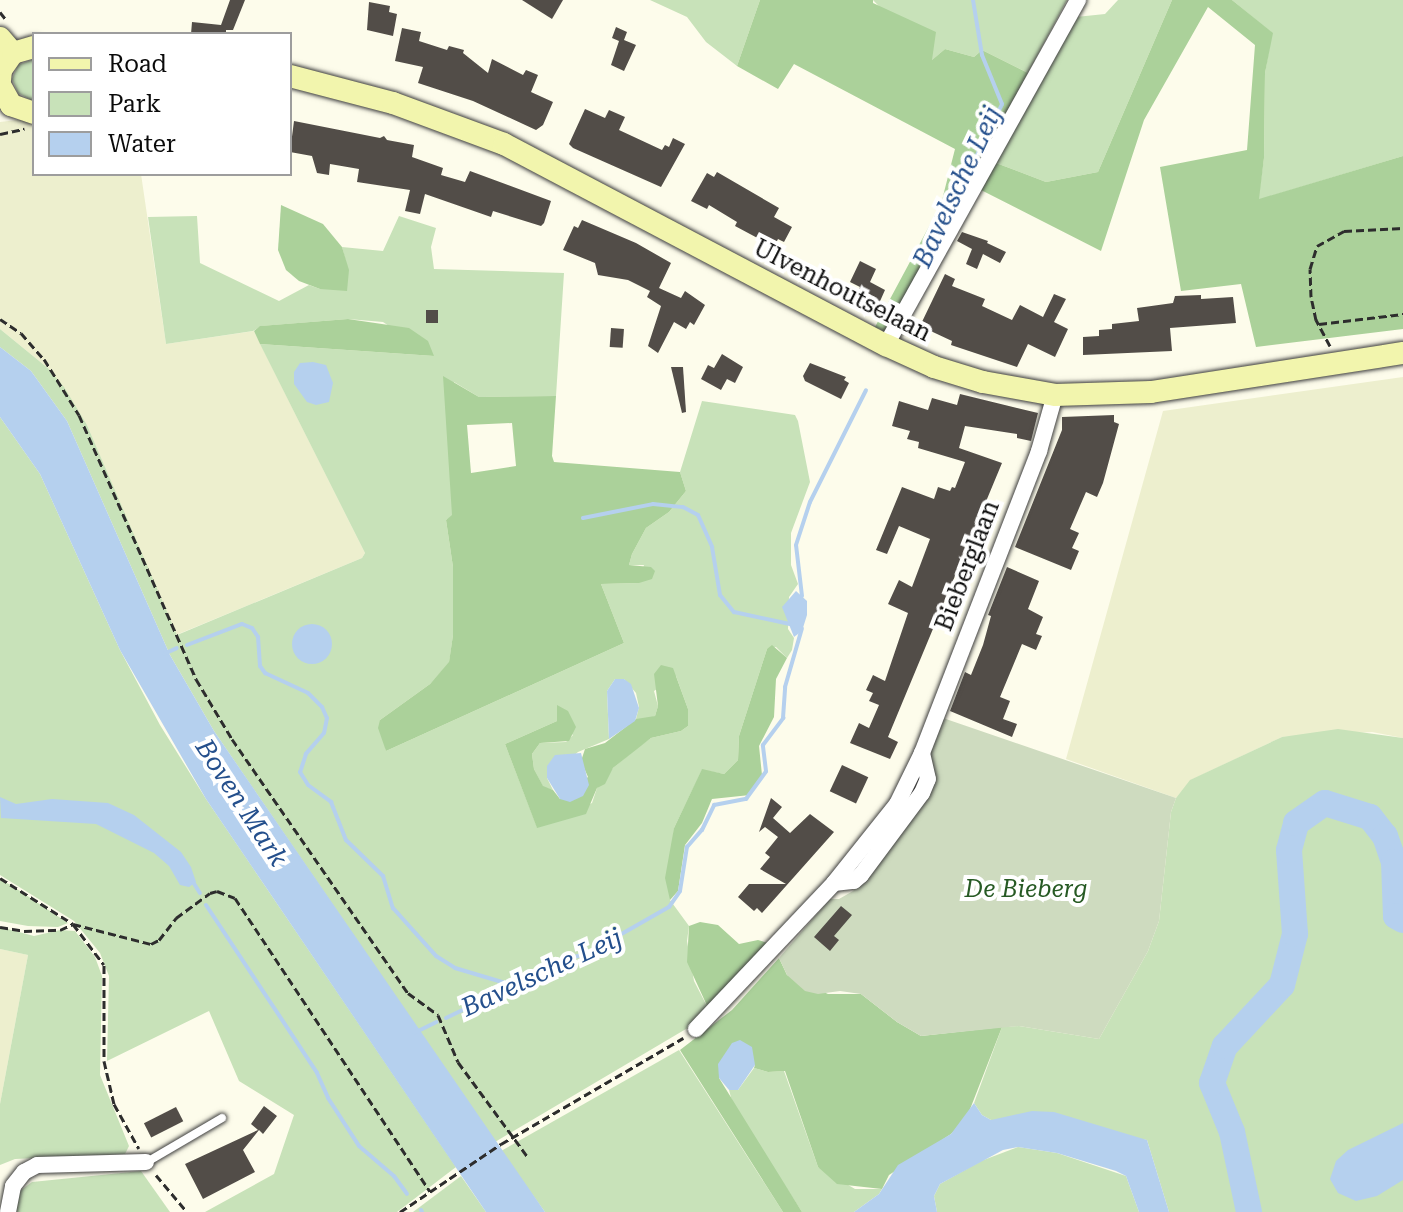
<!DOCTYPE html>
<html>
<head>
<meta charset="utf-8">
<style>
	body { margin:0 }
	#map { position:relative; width:1403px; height:1212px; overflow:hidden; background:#fdfceb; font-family:"Roboto Serif",serif }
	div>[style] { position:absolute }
	.farmland>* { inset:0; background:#edefce }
	.green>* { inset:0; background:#c8e2b9 }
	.forest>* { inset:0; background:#abd19a }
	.cemetery>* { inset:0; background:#cedbbf }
	.water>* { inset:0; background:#b5d0ee }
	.round { border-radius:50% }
	.stream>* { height:4px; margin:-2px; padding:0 2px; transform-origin:2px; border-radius:2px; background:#b5d0ee }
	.river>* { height:26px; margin:-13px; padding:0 13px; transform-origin:13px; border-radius:13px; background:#b5d0ee }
	.building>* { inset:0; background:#524d48; transform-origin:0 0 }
	.path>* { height:3px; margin-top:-1.5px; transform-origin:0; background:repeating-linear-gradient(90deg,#2d2d2d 0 8px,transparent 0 12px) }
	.roads { filter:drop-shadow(0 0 2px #3e3e3e) drop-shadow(0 0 2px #3e3e3e) }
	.lane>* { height:8px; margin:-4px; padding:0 4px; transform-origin:4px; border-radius:4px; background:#fff }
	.street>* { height:16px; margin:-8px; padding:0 8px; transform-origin:8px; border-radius:8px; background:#fff }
	.secondary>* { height:22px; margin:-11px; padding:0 11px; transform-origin:11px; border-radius:11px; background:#f2f5ad }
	span { translate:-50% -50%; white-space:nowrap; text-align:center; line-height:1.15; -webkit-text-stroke:8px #fff; paint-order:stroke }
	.street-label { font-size:24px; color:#0b0b0b }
	.park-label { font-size:24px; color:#275a24; font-style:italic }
	.water-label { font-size:26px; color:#244f8c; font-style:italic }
	.legend { position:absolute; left:32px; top:32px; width:260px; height:144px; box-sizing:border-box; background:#fff; border:2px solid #9d9d9d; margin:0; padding:10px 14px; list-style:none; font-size:24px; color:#0b0b0b }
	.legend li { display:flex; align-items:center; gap:16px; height:40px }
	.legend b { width:40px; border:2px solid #9d9d9d }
</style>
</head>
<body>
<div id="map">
	<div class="farmland">
		<i style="clip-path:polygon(34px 118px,34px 174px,141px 174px,166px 344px,254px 331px,365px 553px,362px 558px,176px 635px,87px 425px,49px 369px,0 329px,0 122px)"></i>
		<i style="clip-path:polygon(1403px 377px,1403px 738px,1372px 732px,1282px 737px,1191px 780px,1176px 798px,1066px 759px,1163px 411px)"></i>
		<i style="clip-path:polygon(0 949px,28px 955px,0 1104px)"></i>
	</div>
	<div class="green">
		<i style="clip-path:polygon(650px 0,760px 0,737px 66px,706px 42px,687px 17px)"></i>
		<i style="clip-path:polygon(873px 0,1067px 0,1028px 73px,982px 50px,974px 57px,945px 49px,931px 61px)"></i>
		<i style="clip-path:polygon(1118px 0,1172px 0,1098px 172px,1046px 182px,996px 163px,1076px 17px,1105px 14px)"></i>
		<i style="clip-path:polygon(1232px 0,1403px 0,1403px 156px,1258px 200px,1264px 158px,1265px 73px,1272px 33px)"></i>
		<i style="clip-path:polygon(34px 59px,34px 99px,31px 100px,18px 93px,12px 79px,18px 65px)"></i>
		<i style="clip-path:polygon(evenodd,197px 216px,200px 263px,279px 301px,309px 285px,320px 289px,348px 270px,342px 247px,383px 251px,399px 216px,436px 228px,431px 247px,434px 269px,564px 273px,556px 396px,479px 397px,454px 382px,452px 516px,446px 520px,453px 567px,453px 635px,449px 663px,430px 684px,380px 720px,386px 751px,624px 643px,601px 584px,639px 583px,644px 565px,629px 565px,632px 554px,646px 528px,669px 512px,686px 491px,680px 472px,702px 401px,795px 415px,798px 421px,810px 482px,791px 533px,791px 565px,798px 584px,789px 597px,788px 629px,794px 638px,792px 650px,787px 658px,776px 647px,767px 649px,739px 736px,738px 760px,724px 774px,702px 770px,674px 828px,670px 900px,689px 926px,687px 941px,694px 981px,709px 1010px,691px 1026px,495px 1142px,214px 731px,170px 655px,67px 421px,31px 371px,0 347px,0 329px,49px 369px,64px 387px,87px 425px,177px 635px,362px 558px,365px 553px,260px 344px,434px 356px,383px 322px,348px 319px,261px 326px,253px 331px,166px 344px,148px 217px,197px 216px,676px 676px,688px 709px,688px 726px,681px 731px,651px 738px,637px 748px,613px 768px,597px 788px,592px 803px,537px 827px,505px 744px,557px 721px,573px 735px,566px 742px,540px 743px,532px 754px,534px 769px,543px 787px,553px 790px,547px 778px,578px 752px,609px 739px,607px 691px,615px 679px,624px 679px,636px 693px,639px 707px,636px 719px,648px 719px,655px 716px,658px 706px,654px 691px,676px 676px)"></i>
		<i style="clip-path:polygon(0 417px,40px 474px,120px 650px,160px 725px,206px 799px,456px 1167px,397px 1212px,205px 1212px,274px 1174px,294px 1115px,239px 1081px,209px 1011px,107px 1061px,109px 976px,100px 953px,74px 921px,0 875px)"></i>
		<i style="clip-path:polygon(1338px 729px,1403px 738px,1403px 1212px,1169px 1212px,1147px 1140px,991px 1120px,982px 1115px,974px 1103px,1002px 1027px,1019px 1026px,1099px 1039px,1148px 951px,1159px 921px,1171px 812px,1176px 798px,1190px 780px,1282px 737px)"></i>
		<i style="clip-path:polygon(0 880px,11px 885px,68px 923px,58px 927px,28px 926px,0 921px)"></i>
		<i style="clip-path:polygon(0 927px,34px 936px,60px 930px,75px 931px,95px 957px,102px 976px,100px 1075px,129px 1146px,125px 1154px,15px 1159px,0 1165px,0 1104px,28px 955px,0 949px)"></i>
		<i style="clip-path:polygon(679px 1050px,783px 1212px,545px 1212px,501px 1151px)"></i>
		<i style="clip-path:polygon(754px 1068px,768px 1072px,784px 1071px,818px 1167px,855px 1189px,882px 1189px,879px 1194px,854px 1212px,802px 1212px,733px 1105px,729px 1090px,738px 1090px)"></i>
		<i style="clip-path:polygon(1018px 1147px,1057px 1153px,1126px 1176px,1139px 1212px,937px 1212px,934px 1196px,940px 1184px,981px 1161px)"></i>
		<i style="clip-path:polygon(141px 1171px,170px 1212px,11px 1212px,20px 1191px,32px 1182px)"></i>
		<i style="clip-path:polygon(461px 1176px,486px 1212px,413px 1212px)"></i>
	</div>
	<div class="forest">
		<i style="clip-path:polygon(760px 0,873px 0,873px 3px,936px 32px,932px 60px,945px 49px,974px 57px,982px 50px,1028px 73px,886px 332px,875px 327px,941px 204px,955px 149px,794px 64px,778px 89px,737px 66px)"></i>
		<i style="clip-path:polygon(1172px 0,1232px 0,1273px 33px,1265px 73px,1264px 158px,1259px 199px,1403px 156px,1403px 329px,1256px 347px,1241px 284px,1181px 291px,1160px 167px,1247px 150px,1255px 45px,1208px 7px,1144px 120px,1101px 251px,981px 190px,996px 163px,1046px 182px,1098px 172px)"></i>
		<i style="clip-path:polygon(281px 205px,323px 224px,342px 247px,349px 270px,347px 291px,320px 289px,299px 281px,286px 270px,278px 250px)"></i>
		<i style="clip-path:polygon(348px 319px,409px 328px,428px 341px,434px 356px,260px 344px,254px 331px,260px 326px)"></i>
		<i style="clip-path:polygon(evenodd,443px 376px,479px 397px,556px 396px,552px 456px,554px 462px,680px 472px,686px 491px,669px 512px,646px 528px,632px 554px,629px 565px,651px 567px,655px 571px,652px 579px,639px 583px,601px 584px,624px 643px,386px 751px,378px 728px,380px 720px,430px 684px,449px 662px,453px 635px,453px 567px,446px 520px,452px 515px,443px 376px,512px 423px,516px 466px,471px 473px,467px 425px,512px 423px)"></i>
		<i style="clip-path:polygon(772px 645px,787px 658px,776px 679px,774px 717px,759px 746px,762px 775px,750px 795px,712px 799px,702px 823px,685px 845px,678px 891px,670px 900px,665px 878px,674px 828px,702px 769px,724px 774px,738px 760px,739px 736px,767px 649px)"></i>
		<i style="clip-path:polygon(661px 665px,673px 668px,688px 709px,688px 726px,681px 731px,651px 738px,613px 768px,605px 784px,597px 788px,586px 814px,537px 828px,505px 744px,557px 721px,557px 705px,568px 711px,576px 727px,569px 741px,540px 743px,532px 754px,534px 769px,543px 786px,553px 790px,560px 799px,588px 777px,581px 761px,585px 749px,605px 743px,636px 719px,655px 716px,658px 706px,654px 674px)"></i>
		<i style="clip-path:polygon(700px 922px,718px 925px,739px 944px,758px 940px,771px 944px,709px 1010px,687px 962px,689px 926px)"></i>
		<i style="clip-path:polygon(779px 958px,787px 975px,828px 994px,861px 994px,897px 1022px,921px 1036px,1002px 1027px,967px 1117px,951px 1134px,889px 1175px,882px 1189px,837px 1184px,818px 1167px,785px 1071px,768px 1072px,754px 1068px,755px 1065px,719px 1078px,802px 1212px,783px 1212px,680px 1050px,732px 1010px)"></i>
	</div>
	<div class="cemetery">
		<i style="clip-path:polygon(943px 718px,1176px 798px,1171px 812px,1159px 921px,1148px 951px,1099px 1039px,1019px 1026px,921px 1036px,897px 1022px,861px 994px,840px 991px,818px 994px,805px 991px,787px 975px,779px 958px,830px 899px,839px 899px,853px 891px,922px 804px,925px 761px)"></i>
	</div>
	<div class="water">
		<i style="clip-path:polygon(0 347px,31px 371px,67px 421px,170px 655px,214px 731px,545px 1212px,486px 1212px,206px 799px,120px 650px,40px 474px,0 417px)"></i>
		<i style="clip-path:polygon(313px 362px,326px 365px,333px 383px,329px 402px,316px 405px,307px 402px,294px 384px,294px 372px,300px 363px)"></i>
		<i style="clip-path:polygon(796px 591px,807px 601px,807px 615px,802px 631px,794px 637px,782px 607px)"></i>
		<i class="round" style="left:292px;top:624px;width:40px;height:40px"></i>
		<i style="clip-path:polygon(615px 679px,624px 679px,631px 684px,639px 708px,635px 721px,609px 739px,607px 691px)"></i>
		<i style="clip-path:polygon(581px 753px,589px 785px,583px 796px,570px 802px,560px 799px,547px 778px,547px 766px,555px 755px)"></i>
		<i style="clip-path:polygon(0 797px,16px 804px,52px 799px,108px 803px,134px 815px,181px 852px,191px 867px,196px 882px,189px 887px,180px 885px,169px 866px,154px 853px,96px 824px,1px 818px)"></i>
		<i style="clip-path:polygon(740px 1040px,752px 1047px,755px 1065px,738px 1090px,729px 1090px,719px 1078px,718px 1064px,732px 1043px)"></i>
		<i style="clip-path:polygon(974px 1103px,982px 1115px,991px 1120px,1032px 1111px,1054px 1112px,1147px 1140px,1169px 1212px,1139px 1212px,1126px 1176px,1116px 1171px,1057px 1153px,1018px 1147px,1003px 1150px,940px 1184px,934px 1196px,937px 1212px,854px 1212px,879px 1194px,898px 1165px,951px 1134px)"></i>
		<i style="clip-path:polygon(1403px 1123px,1403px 1180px,1377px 1196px,1356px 1201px,1338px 1193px,1330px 1179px,1336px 1161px,1348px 1150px)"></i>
	</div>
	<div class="stream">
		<i style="left:929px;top:252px;width:165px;rotate:-63.7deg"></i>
		<i style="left:1002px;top:104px;width:53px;rotate:-112.2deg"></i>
		<i style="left:982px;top:55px;width:56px;rotate:-99.3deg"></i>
		<i style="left:583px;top:518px;width:71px;rotate:-11.3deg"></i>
		<i style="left:653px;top:504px;width:30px;rotate:6deg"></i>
		<i style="left:683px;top:507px;width:17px;rotate:28deg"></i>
		<i style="left:698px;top:515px;width:35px;rotate:66deg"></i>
		<i style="left:712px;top:547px;width:49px;rotate:80.5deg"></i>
		<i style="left:720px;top:595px;width:22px;rotate:51deg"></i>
		<i style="left:734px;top:612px;width:57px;rotate:12.1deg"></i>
		<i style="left:802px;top:596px;width:51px;rotate:-96.7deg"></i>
		<i style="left:796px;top:545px;width:45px;rotate:-72deg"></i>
		<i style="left:810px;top:502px;width:125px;rotate:-63.4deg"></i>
		<i style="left:187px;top:645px;width:59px;rotate:-20.9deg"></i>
		<i style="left:242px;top:624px;width:11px;rotate:22deg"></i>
		<i style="left:252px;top:628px;width:11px;rotate:56deg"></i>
		<i style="left:258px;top:637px;width:29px;rotate:86deg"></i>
		<i style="left:260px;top:666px;width:9px;rotate:54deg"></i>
		<i style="left:265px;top:673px;width:47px;rotate:24.9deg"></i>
		<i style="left:308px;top:693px;width:20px;rotate:45deg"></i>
		<i style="left:322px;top:707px;width:12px;rotate:66deg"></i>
		<i style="left:327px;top:718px;width:15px;rotate:101deg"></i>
		<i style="left:324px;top:733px;width:28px;rotate:131deg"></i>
		<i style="left:306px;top:754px;width:19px;rotate:108deg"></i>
		<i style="left:300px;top:772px;width:15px;rotate:58deg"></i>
		<i style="left:308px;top:785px;width:29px;rotate:36deg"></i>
		<i style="left:331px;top:802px;width:41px;rotate:68.5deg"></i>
		<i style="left:346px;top:840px;width:52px;rotate:44.2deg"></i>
		<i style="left:383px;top:876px;width:34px;rotate:73deg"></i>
		<i style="left:393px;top:908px;width:64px;rotate:48.1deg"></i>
		<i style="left:436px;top:956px;width:22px;rotate:32deg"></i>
		<i style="left:455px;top:968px;width:59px;rotate:16.6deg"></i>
		<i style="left:164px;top:654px;width:14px;rotate:-25deg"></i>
		<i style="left:193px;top:882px;width:13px;rotate:58deg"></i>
		<i style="left:206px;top:905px;width:201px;rotate:56.5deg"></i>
		<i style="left:317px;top:1073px;width:27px;rotate:66deg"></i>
		<i style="left:328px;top:1098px;width:57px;rotate:57.1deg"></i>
		<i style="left:359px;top:1146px;width:46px;rotate:40.6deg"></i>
		<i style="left:394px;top:1176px;width:22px;rotate:54deg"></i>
		<i style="left:446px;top:1018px;width:76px;rotate:-25.9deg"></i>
		<i style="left:514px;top:985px;width:11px"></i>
		<i style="left:525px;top:985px;width:47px;rotate:-33.7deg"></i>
		<i style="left:564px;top:959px;width:38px;rotate:-12deg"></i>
		<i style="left:601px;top:951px;width:23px;rotate:-41deg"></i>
		<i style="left:618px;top:936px;width:59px;rotate:-29.6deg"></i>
		<i style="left:669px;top:907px;width:19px;rotate:-55deg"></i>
		<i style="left:680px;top:891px;width:45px;rotate:-81deg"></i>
		<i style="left:687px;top:847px;width:23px;rotate:-49deg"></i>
		<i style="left:702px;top:830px;width:28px;rotate:-64deg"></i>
		<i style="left:714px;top:805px;width:33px;rotate:-11deg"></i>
		<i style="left:746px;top:799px;width:34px;rotate:-54deg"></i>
		<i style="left:766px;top:771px;width:26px;rotate:-97deg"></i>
		<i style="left:763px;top:745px;width:34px;rotate:-53deg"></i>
		<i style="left:783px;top:718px;width:31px;rotate:-86deg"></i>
		<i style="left:785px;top:687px;width:61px;rotate:-73.9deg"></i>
		<i style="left:414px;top:1033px;width:25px;rotate:-26deg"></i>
		<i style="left:421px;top:1210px;width:2px;rotate:63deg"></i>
	</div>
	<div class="river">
		<i style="left:1249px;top:1212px;width:82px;rotate:-102deg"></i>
		<i style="left:1232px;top:1132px;width:53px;rotate:-112.2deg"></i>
		<i style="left:1212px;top:1083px;width:39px;rotate:-71deg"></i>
		<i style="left:1225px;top:1046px;width:83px;rotate:-46.9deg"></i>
		<i style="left:1282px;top:985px;width:53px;rotate:-75.7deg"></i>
		<i style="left:1295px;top:934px;width:84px;rotate:-94.1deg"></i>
		<i style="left:1289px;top:850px;width:28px;rotate:-75deg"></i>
		<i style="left:1296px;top:823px;width:35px;rotate:-35deg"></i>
		<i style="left:1325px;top:803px;width:47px;rotate:17.3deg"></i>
		<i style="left:1370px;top:817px;width:24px;rotate:52deg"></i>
		<i style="left:1385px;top:836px;width:28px;rotate:71deg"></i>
		<i style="left:1394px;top:862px;width:54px;rotate:87.9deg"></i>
		<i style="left:1396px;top:916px;width:8px;rotate:30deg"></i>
	</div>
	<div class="building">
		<i style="clip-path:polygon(230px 0,245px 0,233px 30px,226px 30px,226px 34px,191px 34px,192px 22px,221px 25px)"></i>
		<i style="clip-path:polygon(522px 0,563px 0,552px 19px)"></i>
		<i style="clip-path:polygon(369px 2px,390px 6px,389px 12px,397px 14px,393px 36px,367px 30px)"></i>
		<i style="clip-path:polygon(616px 27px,627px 32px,624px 40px,636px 45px,624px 71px,611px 65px,619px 41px,612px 38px)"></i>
		<i style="clip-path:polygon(402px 28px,421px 32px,419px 41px,447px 50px,449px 46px,464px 50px,463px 53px,488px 73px,492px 59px,523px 75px,526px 70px,538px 75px,531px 92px,553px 102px,543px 125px,536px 130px,473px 101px,418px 83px,423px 67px,395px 61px)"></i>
		<i style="clip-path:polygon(585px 109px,605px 118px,609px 110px,625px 117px,619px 130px,662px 150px,665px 145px,669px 147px,673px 138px,685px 144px,661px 187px,573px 148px,569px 144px)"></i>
		<i style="clip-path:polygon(294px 121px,380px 138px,384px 136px,387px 140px,414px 145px,412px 157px,443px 168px,441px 175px,465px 182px,470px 171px,551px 201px,544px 223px,541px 226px,493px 211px,491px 217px,425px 194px,420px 214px,405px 211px,410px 190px,357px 182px,359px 169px,330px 164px,329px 175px,317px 173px,312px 156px,290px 152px)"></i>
		<i style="clip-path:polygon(717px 172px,779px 208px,774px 217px,792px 227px,784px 242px,778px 239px,774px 247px,735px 226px,737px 222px,709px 205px,707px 209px,691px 201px,707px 173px,714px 177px)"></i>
		<i style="clip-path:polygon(582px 220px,636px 243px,671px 263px,659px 288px,681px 298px,685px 291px,705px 305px,694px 325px,690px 322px,686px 329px,674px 322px,658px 353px,648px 346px,661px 306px,647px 297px,650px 291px,628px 280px,598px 275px,595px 263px,563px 250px,574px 226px,578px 228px)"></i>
		<i style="clip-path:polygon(962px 232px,988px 241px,987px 243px,1006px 252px,1000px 263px,983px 254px,977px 269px,966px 264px,972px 249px,957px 241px)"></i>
		<i style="clip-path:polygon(860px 261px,876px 269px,870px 282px,885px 290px,877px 308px,855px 297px,860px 287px,850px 282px)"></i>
		<i style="clip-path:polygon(945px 274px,955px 279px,952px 286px,985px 299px,982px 306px,1012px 320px,1020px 305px,1043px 317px,1054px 294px,1066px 299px,1054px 322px,1068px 329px,1055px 357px,1028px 344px,1017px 367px,951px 345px,952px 341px,920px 326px)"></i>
		<i style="clip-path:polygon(1201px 295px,1201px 299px,1233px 297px,1236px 323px,1170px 328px,1172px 351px,1083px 355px,1083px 337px,1099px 336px,1099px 330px,1112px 329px,1112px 324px,1139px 321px,1137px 308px,1173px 303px,1175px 296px)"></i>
		<i style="left:426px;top:310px;width:12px;height:13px"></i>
		<i style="left:611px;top:328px;width:13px;height:19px;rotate:4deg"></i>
		<i style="clip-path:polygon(722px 354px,743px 367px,735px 383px,727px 379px,721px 390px,701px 379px,708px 365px,714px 368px)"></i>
		<i style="clip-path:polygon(810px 363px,846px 377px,844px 380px,849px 383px,841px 399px,805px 381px,803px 376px)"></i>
		<i style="clip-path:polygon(671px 367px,683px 367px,686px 412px,682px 413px)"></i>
		<i style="clip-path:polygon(960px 394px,1038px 413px,1031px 441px,1017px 438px,1017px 434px,965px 426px,959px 448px,1002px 463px,888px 737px,898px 742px,890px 759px,850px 743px,859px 723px,869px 728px,879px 705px,869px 701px,873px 693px,866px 690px,873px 675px,885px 681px,908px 613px,888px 604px,899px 580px,912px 587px,930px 539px,899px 526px,887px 554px,876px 550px,902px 487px,934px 499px,938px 487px,950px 491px,952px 487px,955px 488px,965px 462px,918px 448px,919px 442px,907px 439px,910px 431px,892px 426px,899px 401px,928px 410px,932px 398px,957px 405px)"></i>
		<i style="clip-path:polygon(1114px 415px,1114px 422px,1119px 424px,1103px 483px,1097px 497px,1086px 492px,1070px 529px,1079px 533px,1072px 548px,1079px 551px,1071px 570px,1015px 547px,1062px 430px,1062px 417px)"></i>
		<i style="clip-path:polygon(1007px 567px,1039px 581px,1028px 609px,1043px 617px,1036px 634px,1042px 636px,1036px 650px,1022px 644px,1000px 697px,1010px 701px,1003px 719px,1017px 724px,1012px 737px,950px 711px,965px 672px,971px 675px,983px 645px,991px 616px,988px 615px)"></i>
		<i style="left:842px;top:765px;width:29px;height:29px;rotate:25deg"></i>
		<i style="clip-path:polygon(771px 798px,782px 807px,773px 818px,790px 833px,810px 814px,834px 832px,762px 913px,757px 908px,754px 911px,738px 897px,749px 884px,786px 884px,760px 869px,770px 857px,765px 853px,778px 837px,765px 827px,759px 832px)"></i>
		<i style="clip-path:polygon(841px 906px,852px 915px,834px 936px,839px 940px,830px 951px,814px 937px)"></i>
		<i style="clip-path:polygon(264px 1106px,277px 1116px,263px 1134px,259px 1130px,243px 1150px,255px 1172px,203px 1199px,185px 1164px,258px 1130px,251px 1124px)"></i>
		<i style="left:176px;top:1107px;width:16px;height:36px;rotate:63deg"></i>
	</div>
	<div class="path">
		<i style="left:0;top:12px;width:11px;rotate:52deg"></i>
		<i style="left:0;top:134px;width:25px;rotate:-12deg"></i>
		<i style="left:0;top:319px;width:25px;rotate:34deg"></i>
		<i style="left:21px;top:333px;width:35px;rotate:49deg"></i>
		<i style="left:44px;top:359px;width:66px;rotate:58deg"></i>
		<i style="left:79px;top:415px;width:289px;rotate:66.1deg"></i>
		<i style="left:196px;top:679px;width:70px;rotate:59deg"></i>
		<i style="left:232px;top:739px;width:309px;rotate:55.3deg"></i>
		<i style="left:408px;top:993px;width:37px;rotate:36deg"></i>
		<i style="left:438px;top:1015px;width:51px;rotate:66.9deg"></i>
		<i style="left:458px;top:1062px;width:117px;rotate:53.7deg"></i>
		<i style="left:1319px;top:324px;width:85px;rotate:-6.8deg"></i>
		<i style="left:1330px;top:346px;width:30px;rotate:-118deg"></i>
		<i style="left:1316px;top:320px;width:24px;rotate:-102deg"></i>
		<i style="left:1311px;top:297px;width:28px;rotate:-92deg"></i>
		<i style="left:1310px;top:269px;width:24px;rotate:-73deg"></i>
		<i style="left:1317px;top:246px;width:31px;rotate:-29deg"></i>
		<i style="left:1344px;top:231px;width:59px;rotate:-2.9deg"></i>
		<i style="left:0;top:878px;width:86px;rotate:32.2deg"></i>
		<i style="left:73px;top:924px;width:51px;rotate:52.9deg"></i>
		<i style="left:104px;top:965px;width:96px;rotate:90deg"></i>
		<i style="left:104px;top:1061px;width:44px;rotate:76.9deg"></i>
		<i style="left:114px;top:1104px;width:51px;rotate:60.9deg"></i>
		<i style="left:0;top:927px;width:24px;rotate:9deg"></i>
		<i style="left:24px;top:931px;width:36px;rotate:-2deg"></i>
		<i style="left:60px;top:930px;width:14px;rotate:-25deg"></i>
		<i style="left:73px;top:924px;width:81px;rotate:14.4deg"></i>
		<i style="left:151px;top:944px;width:9px;rotate:-27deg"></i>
		<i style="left:159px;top:940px;width:28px;rotate:-52deg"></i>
		<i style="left:176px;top:918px;width:42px;rotate:-36.3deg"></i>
		<i style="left:210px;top:893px;width:7px;rotate:-16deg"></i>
		<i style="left:217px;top:891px;width:19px;rotate:21deg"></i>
		<i style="left:235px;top:898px;width:352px;rotate:56.4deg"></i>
		<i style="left:156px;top:1175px;width:48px;rotate:50deg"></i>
		<i style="left:400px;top:1212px;width:122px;rotate:-34deg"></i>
		<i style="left:501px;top:1144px;width:211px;rotate:-30.2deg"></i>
	</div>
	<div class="roads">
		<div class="lane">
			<i style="left:147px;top:1162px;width:87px;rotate:-30.4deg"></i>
		</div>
		<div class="street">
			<i style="left:886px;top:345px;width:395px;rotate:-60.9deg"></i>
			<i style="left:834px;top:883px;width:20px;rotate:-6deg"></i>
			<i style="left:854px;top:881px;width:9px;rotate:-41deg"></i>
			<i style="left:861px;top:875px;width:102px;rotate:-53.4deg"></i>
			<i style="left:922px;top:793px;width:15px;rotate:-67deg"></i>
			<i style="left:928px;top:779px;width:27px;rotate:-103deg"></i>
			<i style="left:696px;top:1029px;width:201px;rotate:-46.6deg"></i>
			<i style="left:834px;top:883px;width:101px;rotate:-51.4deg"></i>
			<i style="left:897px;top:804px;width:57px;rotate:-63.9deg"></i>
			<i style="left:922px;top:753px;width:324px;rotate:-68.8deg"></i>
			<i style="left:1039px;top:451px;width:58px;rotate:-74.1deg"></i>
			<i style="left:8px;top:1212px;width:26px;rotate:-79deg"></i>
			<i style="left:13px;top:1186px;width:18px;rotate:-52deg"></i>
			<i style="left:24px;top:1172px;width:15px;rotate:-28deg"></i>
			<i style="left:37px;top:1165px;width:109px;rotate:-1.6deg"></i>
		</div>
		<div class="secondary">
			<i style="left:0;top:38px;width:20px;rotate:49deg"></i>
			<i style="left:290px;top:76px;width:106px;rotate:14.7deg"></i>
			<i style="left:393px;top:103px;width:118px;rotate:20.3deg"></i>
			<i style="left:504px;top:144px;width:432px;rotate:27.8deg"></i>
			<i style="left:886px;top:345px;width:53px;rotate:24.6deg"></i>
			<i style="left:934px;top:367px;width:51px;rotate:17deg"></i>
			<i style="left:983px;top:382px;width:73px;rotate:10.2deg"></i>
			<i style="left:1055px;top:395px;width:96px;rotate:-1.8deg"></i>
			<i style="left:1151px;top:392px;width:255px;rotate:-8.8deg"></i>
			<i style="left:0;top:80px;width:10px;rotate:-84deg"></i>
			<i style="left:1px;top:70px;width:21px;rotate:-55deg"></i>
			<i style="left:13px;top:53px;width:22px;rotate:-16deg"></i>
			<i style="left:0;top:85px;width:23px;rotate:61deg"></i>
			<i style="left:11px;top:105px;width:24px;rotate:19deg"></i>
		</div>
	</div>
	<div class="street-label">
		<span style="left:842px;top:291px;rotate:27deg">Ulvenhoutselaan</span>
		<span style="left:968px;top:566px;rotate:-69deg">Bieberglaan</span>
	</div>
	<div class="park-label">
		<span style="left:1026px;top:890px">De Bieberg</span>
	</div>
	<div class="water-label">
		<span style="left:958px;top:187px;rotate:-65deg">Bavelsche Leij</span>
		<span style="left:241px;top:803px;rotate:57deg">Boven Mark</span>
		<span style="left:542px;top:973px;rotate:-25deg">Bavelsche Leij</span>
	</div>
	<ul class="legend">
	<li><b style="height:10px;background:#f2f5ad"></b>Road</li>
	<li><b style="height:22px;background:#c8e2b9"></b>Park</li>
	<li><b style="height:22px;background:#b5d0ee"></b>Water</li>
	</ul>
</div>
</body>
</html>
